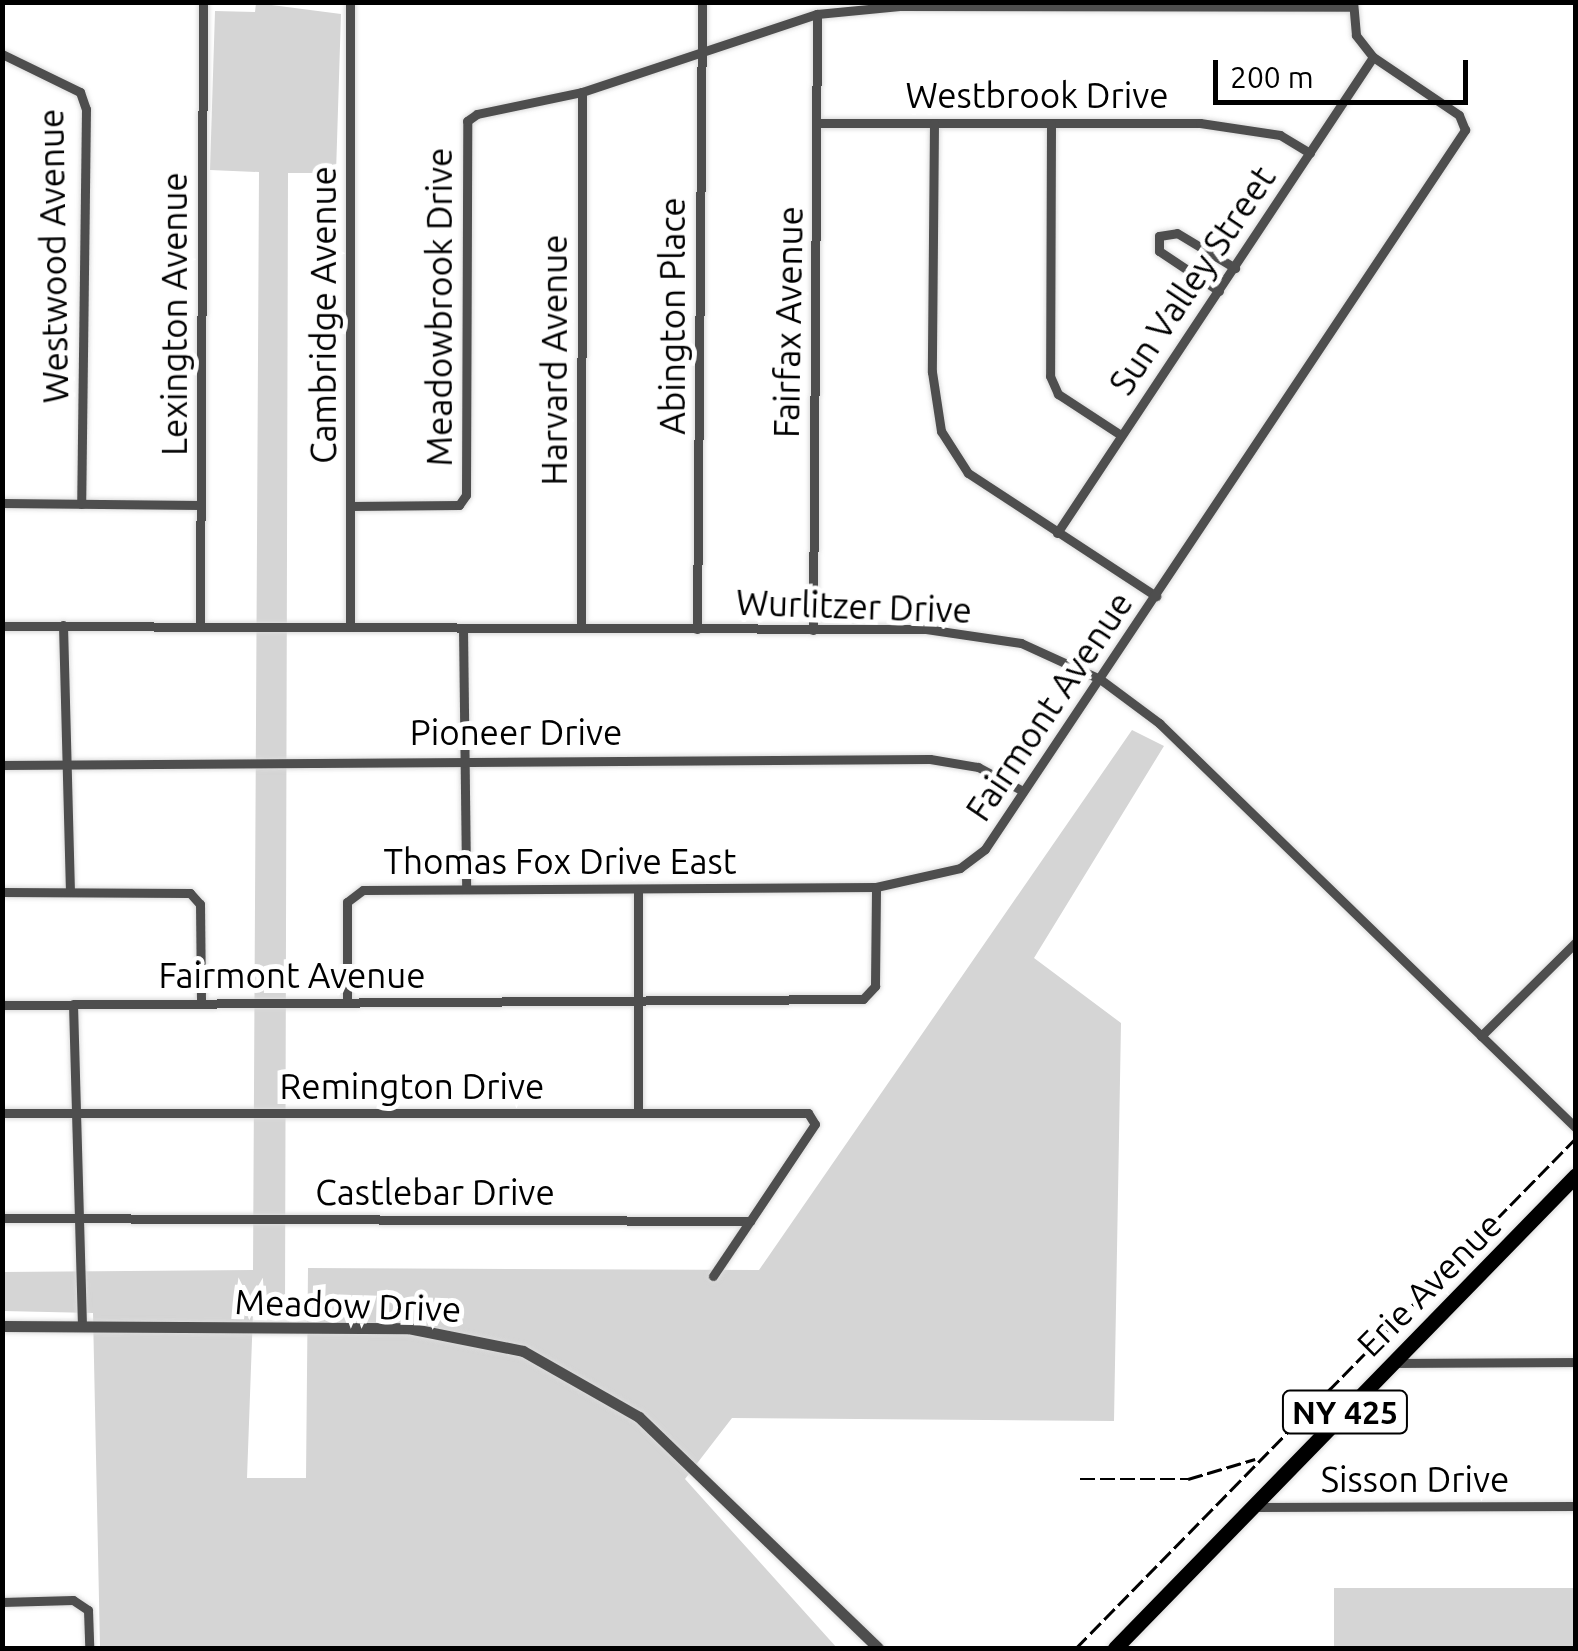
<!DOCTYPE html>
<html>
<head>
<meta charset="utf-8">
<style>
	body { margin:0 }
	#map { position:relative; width:1578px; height:1651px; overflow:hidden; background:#fff; font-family:Ubuntu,sans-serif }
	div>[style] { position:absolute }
	.green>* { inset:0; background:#d5d5d5; transform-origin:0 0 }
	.roads { filter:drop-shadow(0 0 2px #dbdbdb) drop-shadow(0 0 2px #dbdbdb) }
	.minor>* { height:9px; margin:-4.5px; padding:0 4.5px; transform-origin:4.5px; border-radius:4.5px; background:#4e4e4e }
	.tertiary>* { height:11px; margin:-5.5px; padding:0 5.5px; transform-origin:5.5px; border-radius:5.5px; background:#4e4e4e }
	.primary>* { height:15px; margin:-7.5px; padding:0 7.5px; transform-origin:7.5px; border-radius:7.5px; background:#000 }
	.rail>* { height:2.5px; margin-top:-1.25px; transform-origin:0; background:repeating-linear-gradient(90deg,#000 0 15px,transparent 0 20px) }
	span { translate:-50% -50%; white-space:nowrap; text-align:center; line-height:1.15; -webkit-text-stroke:10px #fff; paint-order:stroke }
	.shield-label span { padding:2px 8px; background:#fff; border:2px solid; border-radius:8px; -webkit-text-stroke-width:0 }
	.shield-label { font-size:32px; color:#000; font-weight:700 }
	.street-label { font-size:35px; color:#000 }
	.frame { position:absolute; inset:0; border:5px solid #000; pointer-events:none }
	.scale { position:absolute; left:1213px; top:60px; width:255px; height:45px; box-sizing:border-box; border:5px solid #000; border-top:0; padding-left:12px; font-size:30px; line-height:35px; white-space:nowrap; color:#000; -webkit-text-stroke:8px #fff; paint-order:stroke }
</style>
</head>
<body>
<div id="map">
	<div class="green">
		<i style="clip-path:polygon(256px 3px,341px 14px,336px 173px,288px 173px,285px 1312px,253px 1312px,247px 1478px,306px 1478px,308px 1268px,759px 1270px,1132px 730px,1164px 746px,1034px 958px,1121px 1023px,1114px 1421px,732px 1418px,685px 1479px,837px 1648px,100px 1648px,93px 1313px,3px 1311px,3px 1272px,253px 1270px,259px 172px,210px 170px,215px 11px,255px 12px)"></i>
		<i style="left:1575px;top:1588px;width:60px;height:241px;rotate:90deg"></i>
	</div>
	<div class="roads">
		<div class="minor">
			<i style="left:2px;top:54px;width:87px;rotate:26deg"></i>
			<i style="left:80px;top:92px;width:18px;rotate:71deg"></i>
			<i style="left:86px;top:109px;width:395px;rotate:90.7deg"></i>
			<i style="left:817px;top:123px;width:383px"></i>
			<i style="left:1200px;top:123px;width:81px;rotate:8.5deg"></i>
			<i style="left:1280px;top:135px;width:35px;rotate:31deg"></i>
			<i style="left:934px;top:123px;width:249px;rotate:90.5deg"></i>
			<i style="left:932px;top:372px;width:60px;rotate:81.3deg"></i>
			<i style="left:941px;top:431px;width:50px;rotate:57.3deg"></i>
			<i style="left:968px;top:473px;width:225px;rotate:33.2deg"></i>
			<i style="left:1051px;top:124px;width:252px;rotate:90.2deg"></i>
			<i style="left:1050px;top:376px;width:20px;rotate:66deg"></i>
			<i style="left:1058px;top:394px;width:75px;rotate:33.1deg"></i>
			<i style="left:1219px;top:291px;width:72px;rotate:-146.3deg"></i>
			<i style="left:1159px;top:251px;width:15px;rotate:-90deg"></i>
			<i style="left:1159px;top:236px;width:18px;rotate:-9deg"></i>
			<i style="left:1177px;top:233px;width:68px;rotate:31.1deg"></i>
			<i style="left:2px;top:503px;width:199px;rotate:0.6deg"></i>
			<i style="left:350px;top:506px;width:109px;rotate:-0.5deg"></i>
			<i style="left:459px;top:505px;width:12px;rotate:-55deg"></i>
			<i style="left:466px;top:495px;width:374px;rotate:-89.8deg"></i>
			<i style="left:467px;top:121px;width:12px;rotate:-35deg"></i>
			<i style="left:477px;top:114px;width:107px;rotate:-11.8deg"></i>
			<i style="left:582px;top:92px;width:248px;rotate:-18.4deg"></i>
			<i style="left:817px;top:14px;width:83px;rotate:-5.5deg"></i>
			<i style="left:900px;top:6px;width:453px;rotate:0.1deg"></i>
			<i style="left:1057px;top:533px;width:571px;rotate:-56.42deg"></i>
			<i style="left:63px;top:625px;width:266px;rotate:88.5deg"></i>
			<i style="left:2px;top:626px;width:924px;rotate:0.19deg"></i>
			<i style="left:926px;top:629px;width:96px;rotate:8.4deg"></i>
			<i style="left:1021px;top:643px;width:87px;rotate:24.5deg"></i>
			<i style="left:1100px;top:679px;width:74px;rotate:36.7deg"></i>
			<i style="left:1159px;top:723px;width:581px;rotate:44.16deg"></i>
			<i style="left:200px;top:626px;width:624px;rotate:-89.72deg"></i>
			<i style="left:350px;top:627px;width:625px;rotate:-90deg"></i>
			<i style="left:463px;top:628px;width:261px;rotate:89.3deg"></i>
			<i style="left:581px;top:628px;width:536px;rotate:-89.89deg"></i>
			<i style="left:697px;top:629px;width:627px;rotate:-89.54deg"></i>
			<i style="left:813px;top:630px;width:616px;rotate:-89.63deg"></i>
			<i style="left:2px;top:765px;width:928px;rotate:-0.37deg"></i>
			<i style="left:930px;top:759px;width:49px;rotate:9.5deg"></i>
			<i style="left:978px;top:767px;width:51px;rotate:28.1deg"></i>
			<i style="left:638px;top:889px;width:224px;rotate:90deg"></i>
			<i style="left:2px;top:892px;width:188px;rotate:0.3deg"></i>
			<i style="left:190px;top:893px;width:15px;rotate:48deg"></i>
			<i style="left:200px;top:904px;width:99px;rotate:89.4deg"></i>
			<i style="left:347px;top:1001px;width:99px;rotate:-90deg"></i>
			<i style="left:347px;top:902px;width:20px;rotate:-37deg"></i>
			<i style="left:363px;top:890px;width:513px;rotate:-0.34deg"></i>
			<i style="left:876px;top:887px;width:86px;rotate:-12.7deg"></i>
			<i style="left:960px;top:868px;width:31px;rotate:-37deg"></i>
			<i style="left:985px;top:849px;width:865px;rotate:-56.27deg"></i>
			<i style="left:1465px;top:130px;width:16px;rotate:-112deg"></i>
			<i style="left:1459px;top:115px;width:104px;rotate:-146deg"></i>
			<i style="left:1373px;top:57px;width:28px;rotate:-128deg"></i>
			<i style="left:1356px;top:35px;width:33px;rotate:-95deg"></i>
			<i style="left:73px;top:1004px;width:322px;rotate:88.4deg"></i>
			<i style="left:2px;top:1005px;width:861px;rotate:-0.4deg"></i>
			<i style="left:863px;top:999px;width:18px;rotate:-47deg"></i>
			<i style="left:875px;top:986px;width:99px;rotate:-89.4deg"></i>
			<i style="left:1481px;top:1036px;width:134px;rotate:-44.7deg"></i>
			<i style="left:2px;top:1113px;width:806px"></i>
			<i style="left:808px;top:1113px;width:13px;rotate:58deg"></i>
			<i style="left:815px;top:1124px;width:117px;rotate:123.8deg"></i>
			<i style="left:750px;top:1221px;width:748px;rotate:-179.77deg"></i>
			<i style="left:713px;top:1276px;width:66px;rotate:-56.1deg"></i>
			<i style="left:1395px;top:1363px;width:181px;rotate:-0.3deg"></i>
			<i style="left:1254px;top:1507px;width:322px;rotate:-0.2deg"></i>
			<i style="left:2px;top:1602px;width:71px;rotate:-1.6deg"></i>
			<i style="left:73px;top:1600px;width:18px;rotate:34deg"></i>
			<i style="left:88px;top:1610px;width:38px;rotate:88deg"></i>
		</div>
		<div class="tertiary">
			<i style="left:2px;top:1326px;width:406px;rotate:0.3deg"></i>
			<i style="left:408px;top:1328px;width:117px;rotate:11.3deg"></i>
			<i style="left:523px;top:1351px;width:133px;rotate:29.6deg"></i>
			<i style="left:639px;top:1417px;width:332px;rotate:44deg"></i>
		</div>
		<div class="primary">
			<i style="left:1115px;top:1648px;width:660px;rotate:-45.74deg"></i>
		</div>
	</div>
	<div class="rail">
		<i style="left:1080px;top:1479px;width:108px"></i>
		<i style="left:1188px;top:1479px;width:70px;rotate:-16.6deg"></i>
		<i style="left:1076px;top:1648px;width:714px;rotate:-45.57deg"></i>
	</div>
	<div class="shield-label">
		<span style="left:1345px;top:1412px">NY 425</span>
	</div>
	<div class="street-label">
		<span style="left:1037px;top:95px">Westbrook Drive</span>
		<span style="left:53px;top:256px;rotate:-91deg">Westwood Avenue</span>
		<span style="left:1192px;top:280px;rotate:-56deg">Sun Valley Street</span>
		<span style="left:439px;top:307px;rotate:-90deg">Meadowbrook Drive</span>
		<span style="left:174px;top:314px;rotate:-90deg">Lexington Avenue</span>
		<span style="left:323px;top:315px;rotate:-90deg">Cambridge Avenue</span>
		<span style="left:672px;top:316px;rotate:-90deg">Abington Place</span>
		<span style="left:788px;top:322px;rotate:-89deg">Fairfax Avenue</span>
		<span style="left:554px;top:360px;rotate:-90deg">Harvard Avenue</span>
		<span style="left:854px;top:606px;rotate:2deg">Wurlitzer Drive</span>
		<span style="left:1049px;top:706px;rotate:-56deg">Fairmont Avenue</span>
		<span style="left:516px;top:732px">Pioneer Drive</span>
		<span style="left:560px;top:861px">Thomas Fox Drive East</span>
		<span style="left:292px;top:975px">Fairmont Avenue</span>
		<span style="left:412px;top:1086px">Remington Drive</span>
		<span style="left:435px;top:1192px">Castlebar Drive</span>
		<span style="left:1429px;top:1284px;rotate:-45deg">Erie Avenue</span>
		<span style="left:348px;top:1305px;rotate:2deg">Meadow Drive</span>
		<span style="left:1415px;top:1479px">Sisson Drive</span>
	</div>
	<div class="frame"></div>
	<div class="scale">200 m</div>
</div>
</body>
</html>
